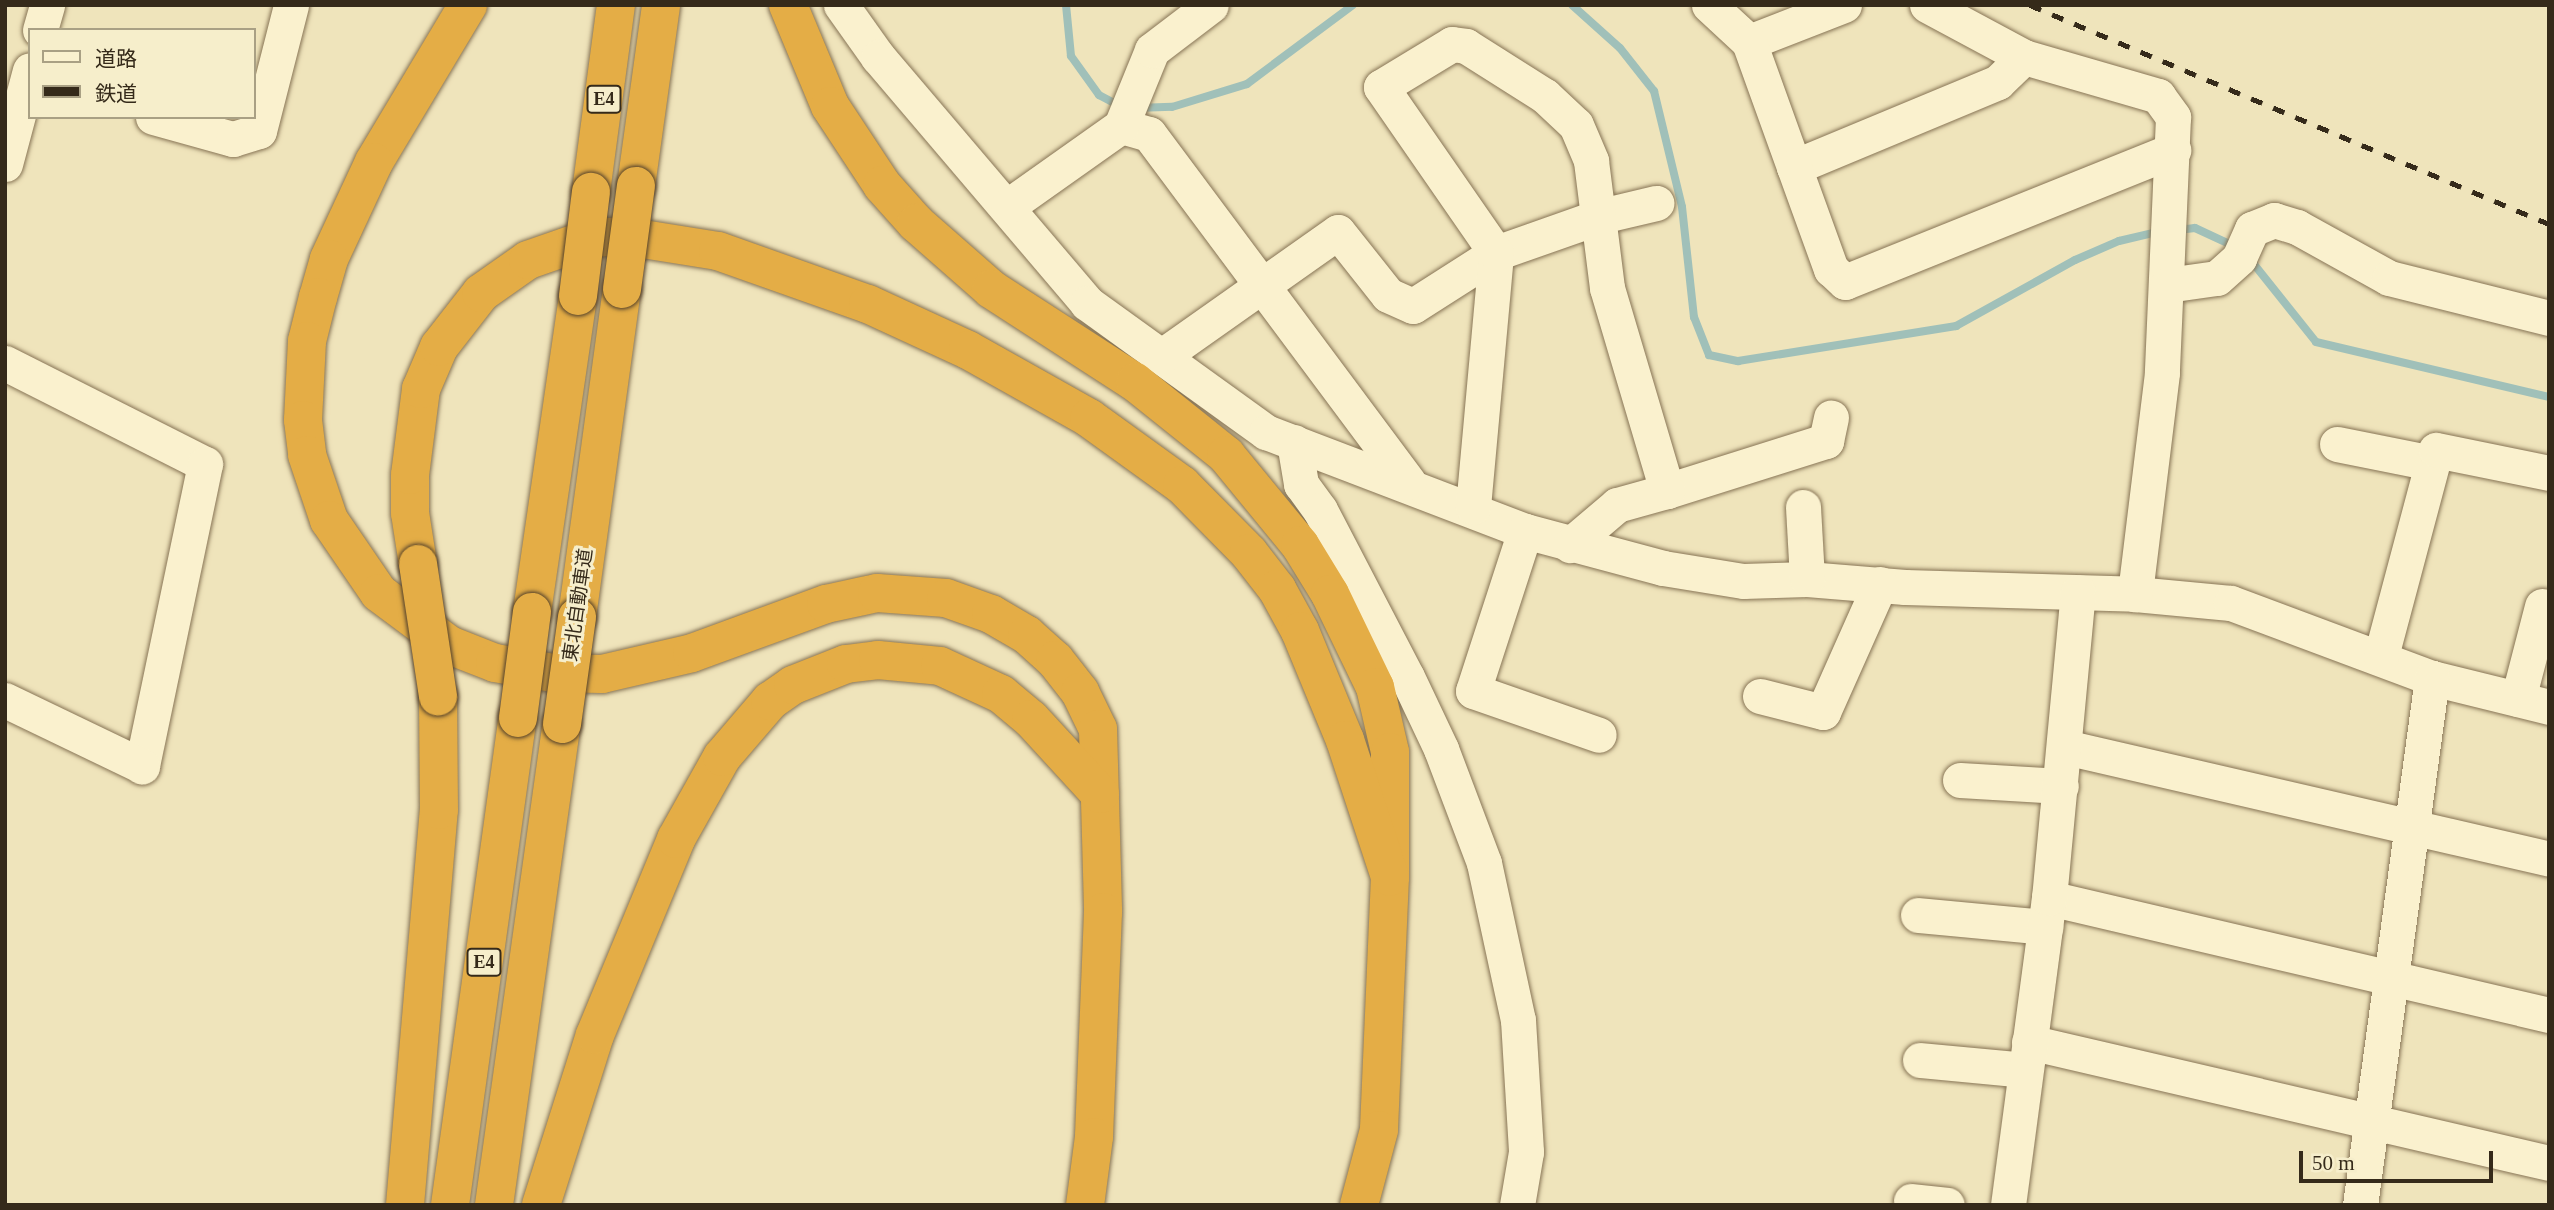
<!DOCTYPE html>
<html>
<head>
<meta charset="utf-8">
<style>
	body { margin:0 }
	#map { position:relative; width:2554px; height:1210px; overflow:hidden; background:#efe4bb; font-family:"Times New Roman","Noto Sans JP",serif }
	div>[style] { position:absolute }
	.stream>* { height:8px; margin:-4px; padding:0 4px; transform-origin:4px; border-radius:4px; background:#a0c0b9 }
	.roads { filter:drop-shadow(0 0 2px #877455) drop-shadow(0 0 2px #877455) }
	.minor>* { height:35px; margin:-17.5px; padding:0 17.5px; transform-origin:17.5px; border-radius:17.5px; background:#faf1ce }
	.highway>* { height:38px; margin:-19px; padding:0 19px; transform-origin:19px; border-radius:19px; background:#e4ad46 }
	.rail>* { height:5px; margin-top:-2.5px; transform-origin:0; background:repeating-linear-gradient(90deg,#352a1a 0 12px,transparent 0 24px) }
	.bridges { filter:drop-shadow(0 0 2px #54412a) drop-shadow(0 0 2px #54412a) }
	.highway-bridge>* { height:38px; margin:-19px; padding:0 19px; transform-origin:19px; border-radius:19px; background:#e4ad46 }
	span { translate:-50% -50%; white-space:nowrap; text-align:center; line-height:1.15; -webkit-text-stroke:6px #f6eecb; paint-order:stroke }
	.shield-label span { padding:2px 5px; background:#f6eecb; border:2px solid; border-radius:5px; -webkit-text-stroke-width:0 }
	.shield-label { font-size:18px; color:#352a1a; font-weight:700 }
	.street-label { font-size:19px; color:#352a1a }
	.frame { position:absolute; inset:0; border:7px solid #352a1a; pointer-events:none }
	.legend { position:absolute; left:28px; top:28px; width:228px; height:91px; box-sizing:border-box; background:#f6eecb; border:2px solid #a9a084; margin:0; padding:9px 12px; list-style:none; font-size:21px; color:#352a1a }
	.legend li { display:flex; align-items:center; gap:14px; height:35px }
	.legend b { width:35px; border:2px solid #a9a084 }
	.scale { position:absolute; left:2299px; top:1151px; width:194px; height:32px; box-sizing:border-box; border:4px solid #352a1a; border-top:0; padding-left:9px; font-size:21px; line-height:24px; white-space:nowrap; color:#352a1a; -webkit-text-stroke:5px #f6eecb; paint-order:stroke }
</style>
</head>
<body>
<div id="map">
	<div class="stream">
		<i style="left:1066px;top:5px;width:51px;rotate:84.4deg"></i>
		<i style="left:1071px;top:56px;width:48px;rotate:54.3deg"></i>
		<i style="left:1099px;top:95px;width:24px;rotate:28deg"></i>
		<i style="left:1572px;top:5px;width:64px;rotate:41.9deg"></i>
		<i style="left:1620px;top:48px;width:55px;rotate:51.7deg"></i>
		<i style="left:1654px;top:91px;width:119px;rotate:76.4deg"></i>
		<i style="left:1682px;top:207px;width:111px;rotate:83.8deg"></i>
		<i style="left:1694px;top:317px;width:41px;rotate:68.5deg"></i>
		<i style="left:1709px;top:355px;width:30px;rotate:12deg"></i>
		<i style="left:1738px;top:361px;width:221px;rotate:-9.1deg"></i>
		<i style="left:1956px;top:326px;width:136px;rotate:-29deg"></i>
		<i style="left:2075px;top:260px;width:48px;rotate:-23.4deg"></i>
		<i style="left:2119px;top:241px;width:43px;rotate:-13.4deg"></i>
		<i style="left:1136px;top:108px;width:36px;rotate:-2deg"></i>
		<i style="left:1172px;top:107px;width:78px;rotate:-17deg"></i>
		<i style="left:1247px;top:84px;width:132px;rotate:-36.7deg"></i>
		<i style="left:2178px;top:230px;width:17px;rotate:-7deg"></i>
		<i style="left:2195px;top:228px;width:43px;rotate:24.8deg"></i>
		<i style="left:2249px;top:258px;width:107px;rotate:51.4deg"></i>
		<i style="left:2316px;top:342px;width:239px;rotate:13.3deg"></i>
	</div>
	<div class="roads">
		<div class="minor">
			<i style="left:841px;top:5px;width:64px;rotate:54.6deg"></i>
			<i style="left:878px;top:57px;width:323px;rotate:49.6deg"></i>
			<i style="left:1087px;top:303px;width:221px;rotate:35.8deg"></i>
			<i style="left:1266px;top:432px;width:277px;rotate:20.9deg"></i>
			<i style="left:1525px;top:531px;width:143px;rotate:15deg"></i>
			<i style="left:1663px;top:568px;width:81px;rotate:9.2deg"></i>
			<i style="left:1743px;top:581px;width:64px;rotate:-1.8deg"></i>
			<i style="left:1807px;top:579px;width:98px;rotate:4.7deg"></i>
			<i style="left:1905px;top:587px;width:230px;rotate:1.7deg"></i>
			<i style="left:2135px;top:594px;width:96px;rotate:5.4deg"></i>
			<i style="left:2231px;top:603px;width:215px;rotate:20.5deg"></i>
			<i style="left:2432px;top:678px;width:121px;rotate:13.9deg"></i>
			<i style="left:1709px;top:5px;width:54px;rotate:42.8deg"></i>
			<i style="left:1749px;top:42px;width:102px;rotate:-21.3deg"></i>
			<i style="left:1927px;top:5px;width:110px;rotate:28.2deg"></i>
			<i style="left:2024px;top:57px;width:140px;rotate:16.2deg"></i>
			<i style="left:2158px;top:96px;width:26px;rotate:54deg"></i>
			<i style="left:2173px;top:117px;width:256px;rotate:92.5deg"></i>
			<i style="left:2162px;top:373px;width:223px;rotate:97deg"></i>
			<i style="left:40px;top:30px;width:26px;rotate:-74deg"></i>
			<i style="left:1749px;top:42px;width:133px;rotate:70.2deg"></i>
			<i style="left:1794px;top:167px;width:221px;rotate:-22.6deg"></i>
			<i style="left:1998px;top:82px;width:36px;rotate:-44deg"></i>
			<i style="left:153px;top:117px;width:83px;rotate:15.4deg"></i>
			<i style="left:233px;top:139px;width:27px;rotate:-17deg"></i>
			<i style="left:259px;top:131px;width:130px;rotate:-75.7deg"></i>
			<i style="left:1121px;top:126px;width:29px;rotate:16deg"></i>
			<i style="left:1149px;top:134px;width:434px;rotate:53.3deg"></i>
			<i style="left:5px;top:164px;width:97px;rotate:-75.1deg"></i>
			<i style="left:1794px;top:167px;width:109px;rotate:70.1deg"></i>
			<i style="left:1831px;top:269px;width:19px;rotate:43deg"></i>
			<i style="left:1845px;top:282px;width:354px;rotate:-21.9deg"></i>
			<i style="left:1008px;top:206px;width:138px;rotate:-35.3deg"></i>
			<i style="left:1121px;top:126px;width:82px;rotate:-67.8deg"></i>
			<i style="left:1152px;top:50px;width:74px;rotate:-37.3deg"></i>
			<i style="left:2167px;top:285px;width:50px;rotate:-8deg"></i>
			<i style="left:2217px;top:278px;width:30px;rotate:-42deg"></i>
			<i style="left:2239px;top:258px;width:32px;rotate:-66deg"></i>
			<i style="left:2252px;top:229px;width:24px;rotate:-22deg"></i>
			<i style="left:2274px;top:220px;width:24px;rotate:17deg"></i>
			<i style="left:2297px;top:227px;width:105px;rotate:29deg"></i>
			<i style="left:2389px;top:278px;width:165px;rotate:14deg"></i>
			<i style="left:1162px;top:356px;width:215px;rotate:-35.2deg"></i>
			<i style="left:1338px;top:232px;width:80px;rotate:51.6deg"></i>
			<i style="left:1388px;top:295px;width:27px;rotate:24deg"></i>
			<i style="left:1413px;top:306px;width:98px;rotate:-32.6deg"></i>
			<i style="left:1496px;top:253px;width:111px;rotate:-19.4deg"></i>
			<i style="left:1601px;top:216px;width:57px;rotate:-13.3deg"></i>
			<i style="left:5px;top:363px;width:224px;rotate:26.8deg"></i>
			<i style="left:205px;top:464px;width:309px;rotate:101.8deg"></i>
			<i style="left:142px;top:766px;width:152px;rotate:-154.3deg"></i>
			<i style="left:1294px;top:442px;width:43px;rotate:80.5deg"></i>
			<i style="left:1301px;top:484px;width:32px;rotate:54deg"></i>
			<i style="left:1320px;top:510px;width:188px;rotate:62.5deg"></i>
			<i style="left:1407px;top:677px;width:80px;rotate:64.7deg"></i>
			<i style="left:1441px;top:749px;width:122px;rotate:69.3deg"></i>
			<i style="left:1484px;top:863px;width:161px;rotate:77.8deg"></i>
			<i style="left:1518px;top:1020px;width:132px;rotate:86.5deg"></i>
			<i style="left:1526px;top:1152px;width:54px;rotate:99.6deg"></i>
			<i style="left:2337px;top:444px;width:97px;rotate:11.3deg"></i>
			<i style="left:1667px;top:491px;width:167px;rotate:-17.5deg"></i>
			<i style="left:1826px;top:441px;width:24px;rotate:-78deg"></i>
			<i style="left:1473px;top:507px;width:255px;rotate:-84.8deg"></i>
			<i style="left:1496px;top:253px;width:202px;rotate:-124.7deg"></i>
			<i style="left:1381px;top:87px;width:83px;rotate:-31.2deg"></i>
			<i style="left:1452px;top:44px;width:14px;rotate:8deg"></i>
			<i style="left:1466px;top:46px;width:93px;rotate:32.3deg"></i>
			<i style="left:1545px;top:96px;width:42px;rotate:43.1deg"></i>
			<i style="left:1576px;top:125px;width:39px;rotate:67deg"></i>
			<i style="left:1591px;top:161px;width:128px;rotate:82.8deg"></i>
			<i style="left:1607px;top:288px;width:212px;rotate:73.5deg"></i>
			<i style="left:1667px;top:491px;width:52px;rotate:164.4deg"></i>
			<i style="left:1617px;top:505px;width:62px;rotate:139.6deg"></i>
			<i style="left:1803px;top:507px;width:72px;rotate:86.8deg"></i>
			<i style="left:1525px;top:531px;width:168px;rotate:108deg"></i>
			<i style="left:1473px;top:691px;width:133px;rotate:19.2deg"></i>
			<i style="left:2381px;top:656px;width:213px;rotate:-75.1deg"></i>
			<i style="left:2436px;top:450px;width:115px;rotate:11.5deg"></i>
			<i style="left:1760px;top:696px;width:65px;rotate:14.3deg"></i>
			<i style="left:1823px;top:712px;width:140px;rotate:-66deg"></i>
			<i style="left:2518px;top:699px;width:96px;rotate:-75.5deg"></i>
			<i style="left:2065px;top:747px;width:497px;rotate:13deg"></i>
			<i style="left:1960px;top:780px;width:101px;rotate:3.4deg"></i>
			<i style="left:2049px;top:898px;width:514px;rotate:13.17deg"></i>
			<i style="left:1918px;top:915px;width:128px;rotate:5.4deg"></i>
			<i style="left:2029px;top:1042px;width:534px;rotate:13.1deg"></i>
			<i style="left:1920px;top:1060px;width:105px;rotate:5.4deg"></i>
			<i style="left:1911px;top:1201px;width:36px;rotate:6deg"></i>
			<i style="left:2008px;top:1205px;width:310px;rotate:-82.4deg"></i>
			<i style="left:2049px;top:898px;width:307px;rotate:-84.6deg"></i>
			<i style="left:2360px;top:1205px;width:532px;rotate:-82.22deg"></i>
		</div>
		<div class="highway">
			<i style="left:468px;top:5px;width:183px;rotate:120.9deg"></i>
			<i style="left:374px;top:162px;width:107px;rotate:114.9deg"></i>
			<i style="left:329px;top:259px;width:40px;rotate:106deg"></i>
			<i style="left:318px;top:297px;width:45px;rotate:104deg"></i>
			<i style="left:307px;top:341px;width:79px;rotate:92.9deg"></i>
			<i style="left:303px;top:420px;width:35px;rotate:83deg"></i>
			<i style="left:307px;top:455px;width:69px;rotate:71.3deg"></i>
			<i style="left:329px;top:520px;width:88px;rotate:55.6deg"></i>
			<i style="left:379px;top:593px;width:87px;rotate:36.6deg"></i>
			<i style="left:449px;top:645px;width:49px;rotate:21.4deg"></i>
			<i style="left:495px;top:663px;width:59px;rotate:9.8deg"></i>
			<i style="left:553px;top:673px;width:49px;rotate:1.2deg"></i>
			<i style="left:602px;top:674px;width:92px;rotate:-13.1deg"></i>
			<i style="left:692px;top:653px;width:143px;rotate:-20.1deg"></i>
			<i style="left:826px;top:604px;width:52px;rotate:-12.2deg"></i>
			<i style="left:877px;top:593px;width:69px;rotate:4.1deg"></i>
			<i style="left:946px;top:598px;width:48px;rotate:19.6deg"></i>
			<i style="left:991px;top:614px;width:42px;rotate:30.3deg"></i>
			<i style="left:1027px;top:635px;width:38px;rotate:42deg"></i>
			<i style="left:1055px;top:660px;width:41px;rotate:52deg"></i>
			<i style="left:1080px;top:692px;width:41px;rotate:64.1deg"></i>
			<i style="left:1098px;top:729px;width:183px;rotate:88.4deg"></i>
			<i style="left:1103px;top:912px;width:225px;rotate:92.3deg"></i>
			<i style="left:1094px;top:1137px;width:69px;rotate:97.5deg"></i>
			<i style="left:788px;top:5px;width:109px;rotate:67.4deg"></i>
			<i style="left:830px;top:106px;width:95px;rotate:56.6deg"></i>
			<i style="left:882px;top:185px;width:51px;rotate:48.2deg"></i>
			<i style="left:916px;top:223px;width:100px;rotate:41.3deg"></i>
			<i style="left:991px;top:289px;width:171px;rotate:32.9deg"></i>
			<i style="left:1135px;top:382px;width:117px;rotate:38.7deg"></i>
			<i style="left:1226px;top:455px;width:117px;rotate:50.6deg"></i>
			<i style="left:1300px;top:545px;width:57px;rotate:58.5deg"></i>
			<i style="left:1330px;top:594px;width:103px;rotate:64.2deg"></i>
			<i style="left:1375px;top:687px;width:67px;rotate:77deg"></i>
			<i style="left:1390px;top:752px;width:125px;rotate:90deg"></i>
			<i style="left:1390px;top:877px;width:253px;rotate:92.5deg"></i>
			<i style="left:1379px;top:1130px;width:78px;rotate:104.9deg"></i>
			<i style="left:636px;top:186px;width:183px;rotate:-82.1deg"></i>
			<i style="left:591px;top:192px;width:189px;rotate:-82.4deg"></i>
			<i style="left:418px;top:564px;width:52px;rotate:-98.9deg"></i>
			<i style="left:410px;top:513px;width:38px;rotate:-90deg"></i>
			<i style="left:410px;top:475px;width:87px;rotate:-82.7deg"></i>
			<i style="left:421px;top:389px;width:46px;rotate:-66.8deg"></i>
			<i style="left:439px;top:347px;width:68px;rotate:-52.1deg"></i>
			<i style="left:481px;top:293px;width:57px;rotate:-35.1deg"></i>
			<i style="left:528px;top:260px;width:67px;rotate:-19.2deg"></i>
			<i style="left:591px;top:238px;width:33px;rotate:-3deg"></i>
			<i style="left:624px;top:236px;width:95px;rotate:9.1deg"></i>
			<i style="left:718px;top:251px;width:159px;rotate:19.5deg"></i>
			<i style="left:868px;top:304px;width:110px;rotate:24.7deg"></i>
			<i style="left:968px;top:350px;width:139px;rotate:29.3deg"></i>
			<i style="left:1089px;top:418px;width:115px;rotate:35.8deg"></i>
			<i style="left:1182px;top:485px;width:95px;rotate:45.4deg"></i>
			<i style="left:1249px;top:553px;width:46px;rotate:52.1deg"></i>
			<i style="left:1277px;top:589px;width:48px;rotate:61.3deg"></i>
			<i style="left:1300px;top:631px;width:118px;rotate:67.6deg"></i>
			<i style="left:1345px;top:740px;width:144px;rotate:71.8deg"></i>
			<i style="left:532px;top:612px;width:319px;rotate:-81.7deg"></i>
			<i style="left:577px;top:617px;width:331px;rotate:-82.2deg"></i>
			<i style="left:405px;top:1205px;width:396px;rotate:-85.1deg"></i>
			<i style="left:439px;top:810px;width:113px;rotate:-90.5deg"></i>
			<i style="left:450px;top:1205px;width:492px;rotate:-82.1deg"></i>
			<i style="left:494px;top:1205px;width:486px;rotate:-82deg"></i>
			<i style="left:541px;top:1205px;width:178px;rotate:-72.4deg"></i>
			<i style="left:595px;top:1035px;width:212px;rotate:-67.5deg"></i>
			<i style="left:676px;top:839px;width:94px;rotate:-60.7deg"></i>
			<i style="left:722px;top:757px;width:74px;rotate:-49.4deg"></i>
			<i style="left:770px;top:701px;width:28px;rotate:-35deg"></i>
			<i style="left:793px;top:685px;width:57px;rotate:-21.6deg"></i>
			<i style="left:846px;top:664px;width:32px;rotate:-7deg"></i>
			<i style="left:878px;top:660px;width:62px;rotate:5.5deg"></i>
			<i style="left:940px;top:666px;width:67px;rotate:24.7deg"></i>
			<i style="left:1001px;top:694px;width:39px;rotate:40deg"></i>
			<i style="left:1031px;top:719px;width:102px;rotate:47.4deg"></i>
		</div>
	</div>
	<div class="rail">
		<i style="left:2030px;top:5px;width:563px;rotate:22.88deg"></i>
	</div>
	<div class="bridges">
		<div class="highway-bridge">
			<i style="left:622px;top:289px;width:104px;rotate:-82.3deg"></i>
			<i style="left:578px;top:296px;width:105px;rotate:-82.9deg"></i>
			<i style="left:418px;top:564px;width:134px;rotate:81.4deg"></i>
			<i style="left:518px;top:718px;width:107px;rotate:-82.5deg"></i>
			<i style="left:562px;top:724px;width:108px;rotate:-82deg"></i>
		</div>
	</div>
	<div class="shield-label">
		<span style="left:604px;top:99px">E4</span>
		<span style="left:484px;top:962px">E4</span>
	</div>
	<div class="street-label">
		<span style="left:578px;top:605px;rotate:-82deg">東北自動車道</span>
	</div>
	<div class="frame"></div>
	<ul class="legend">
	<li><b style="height:9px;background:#faf1ce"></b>道路</li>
	<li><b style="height:9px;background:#352a1a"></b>鉄道</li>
	</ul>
	<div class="scale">50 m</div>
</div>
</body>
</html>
